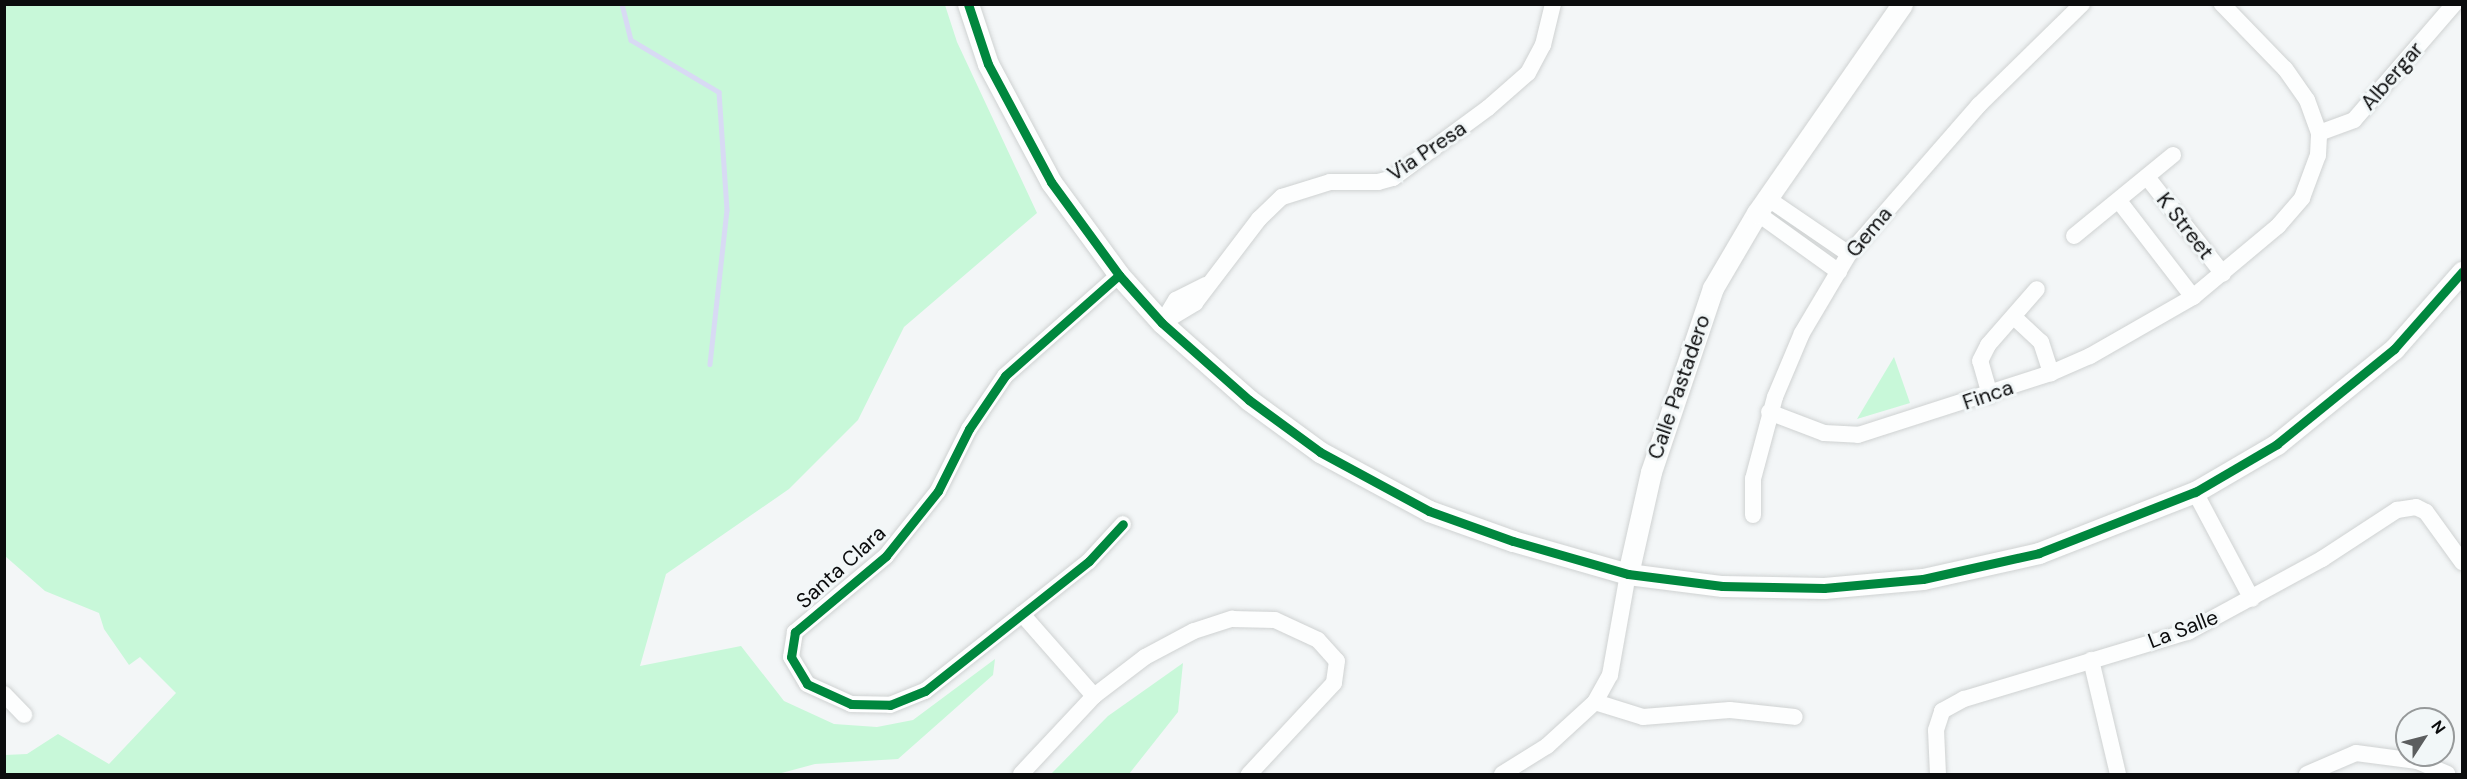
<!DOCTYPE html>
<html>
<head>
<meta charset="utf-8">
<style>
	body { margin:0 }
	#map { position:relative; width:2467px; height:779px; overflow:hidden; background:#f3f6f7; font-family:"DM Sans",sans-serif }
	div>[style] { position:absolute }
	.green>* { inset:0; background:#c8f8d9 }
	.stream>* { height:4.5px; margin:-2.25px; padding:0 2.25px; transform-origin:2.25px; border-radius:2.25px; background:#d8daf4 }
	.roads { filter:drop-shadow(0 0 2px #cfd2d2) drop-shadow(0 0 2px #cfd2d2) }
	.minor>* { height:16px; margin:-8px; padding:0 8px; transform-origin:8px; border-radius:8px; background:#fdfefe }
	.tertiary>* { height:21px; margin:-10.5px; padding:0 10.5px; transform-origin:10.5px; border-radius:10.5px; background:#fdfefe }
	.cycleway>* { height:9px; margin:-4.5px; padding:0 4.5px; transform-origin:4.5px; border-radius:4.5px; background:#00873e }
	span { translate:-50% -50%; white-space:nowrap; text-align:center; line-height:1.15; -webkit-text-stroke:6px #f2f7f8; paint-order:stroke }
	.street-label { font-size:21px; color:#0b0c0d }
	.frame { position:absolute; inset:0; border:6px solid #0b0c0d; pointer-events:none }
	.north { position:absolute; left:2395px; top:707px; width:60px; height:60px; box-sizing:border-box; background:#f2f7f8; border:2px solid #96999a; border-radius:50%; rotate:54deg; font-size:16px; font-weight:700; line-height:24px; text-align:center; color:#0b0c0d }
	.north::after { content:''; display:block; margin:auto; width:21px; height:27px; background:#5c5e5f; clip-path:polygon(50% 0,100% 100%,50% 72%,0 100%) }
</style>
</head>
<body>
<div id="map">
	<div class="green">
		<i style="clip-path:polygon(5px 4px,945px 5px,957px 42px,1037px 213px,904px 327px,858px 420px,789px 489px,666px 574px,640px 666px,741px 646px,784px 701px,834px 724px,877px 727px,913px 720px,995px 659px,993px 675px,898px 759px,815px 764px,778px 774px,5px 774px,5px 755px,27px 754px,58px 734px,109px 764px,176px 693px,140px 657px,129px 665px,104px 629px,99px 613px,45px 591px,5px 556px)"></i>
		<i style="clip-path:polygon(1894px 357px,1910px 403px,1857px 419px)"></i>
		<i style="clip-path:polygon(1183px 663px,1178px 712px,1129px 774px,1051px 774px,1108px 716px)"></i>
	</div>
	<div class="stream">
		<i style="left:622px;top:4px;width:37px;rotate:76deg"></i>
		<i style="left:631px;top:40px;width:102px;rotate:30.6deg"></i>
		<i style="left:719px;top:92px;width:118px;rotate:86.1deg"></i>
		<i style="left:727px;top:210px;width:155px;rotate:96.3deg"></i>
	</div>
	<div class="roads">
		<div class="minor">
			<i style="left:2319px;top:133px;width:37px;rotate:-20deg"></i>
			<i style="left:2354px;top:120px;width:153px;rotate:-49.2deg"></i>
			<i style="left:2147px;top:177px;width:123px;rotate:51.9deg"></i>
			<i style="left:1767px;top:198px;width:99px;rotate:34.3deg"></i>
			<i style="left:2119px;top:201px;width:121px;rotate:52.4deg"></i>
			<i style="left:1757px;top:213px;width:101px;rotate:35.7deg"></i>
			<i style="left:2074px;top:236px;width:128px;rotate:-39.3deg"></i>
			<i style="left:1119px;top:275px;width:152px;rotate:138.5deg"></i>
			<i style="left:1005px;top:376px;width:64px;rotate:124.2deg"></i>
			<i style="left:969px;top:429px;width:69px;rotate:116.6deg"></i>
			<i style="left:938px;top:491px;width:83px;rotate:128.7deg"></i>
			<i style="left:886px;top:556px;width:119px;rotate:140.1deg"></i>
			<i style="left:795px;top:632px;width:25px;rotate:99deg"></i>
			<i style="left:791px;top:657px;width:31px;rotate:59deg"></i>
			<i style="left:807px;top:684px;width:48px;rotate:24.4deg"></i>
			<i style="left:851px;top:704px;width:39px;rotate:1deg"></i>
			<i style="left:890px;top:705px;width:38px;rotate:-22deg"></i>
			<i style="left:925px;top:691px;width:209px;rotate:-38.4deg"></i>
			<i style="left:1089px;top:561px;width:50px;rotate:-47.4deg"></i>
			<i style="left:2014px;top:317px;width:37px;rotate:43deg"></i>
			<i style="left:2041px;top:342px;width:33px;rotate:72deg"></i>
			<i style="left:1162px;top:323px;width:39px;rotate:-31deg"></i>
			<i style="left:1195px;top:303px;width:106px;rotate:-52.7deg"></i>
			<i style="left:1259px;top:219px;width:32px;rotate:-44deg"></i>
			<i style="left:1282px;top:197px;width:50px;rotate:-17.4deg"></i>
			<i style="left:1330px;top:182px;width:48px"></i>
			<i style="left:1378px;top:182px;width:16px;rotate:-15deg"></i>
			<i style="left:1393px;top:178px;width:118px;rotate:-36.4deg"></i>
			<i style="left:1488px;top:108px;width:53px;rotate:-41.2deg"></i>
			<i style="left:1528px;top:73px;width:32px;rotate:-62deg"></i>
			<i style="left:1543px;top:45px;width:42px;rotate:-76.3deg"></i>
			<i style="left:1162px;top:323px;width:27px;rotate:-59deg"></i>
			<i style="left:1176px;top:300px;width:33px;rotate:-27deg"></i>
			<i style="left:1990px;top:395px;width:35px;rotate:-106deg"></i>
			<i style="left:1980px;top:361px;width:18px;rotate:-63deg"></i>
			<i style="left:1988px;top:345px;width:74px;rotate:-48.8deg"></i>
			<i style="left:1769px;top:412px;width:59px;rotate:20.9deg"></i>
			<i style="left:1824px;top:433px;width:34px;rotate:3deg"></i>
			<i style="left:1858px;top:435px;width:203px;rotate:-17.8deg"></i>
			<i style="left:2051px;top:373px;width:43px;rotate:-23.6deg"></i>
			<i style="left:2090px;top:356px;width:119px;rotate:-29.8deg"></i>
			<i style="left:2193px;top:297px;width:111px;rotate:-39.9deg"></i>
			<i style="left:2278px;top:226px;width:37px;rotate:-49deg"></i>
			<i style="left:2302px;top:198px;width:46px;rotate:-69.6deg"></i>
			<i style="left:2318px;top:155px;width:22px;rotate:-87deg"></i>
			<i style="left:2319px;top:133px;width:35px;rotate:-110deg"></i>
			<i style="left:2307px;top:100px;width:38px;rotate:-125deg"></i>
			<i style="left:2285px;top:69px;width:91px;rotate:-134.1deg"></i>
			<i style="left:2195px;top:492px;width:121px;rotate:62deg"></i>
			<i style="left:1753px;top:515px;width:36px;rotate:-90deg"></i>
			<i style="left:1753px;top:479px;width:85px;rotate:-75deg"></i>
			<i style="left:1775px;top:397px;width:69px;rotate:-67.1deg"></i>
			<i style="left:1802px;top:333px;width:92px;rotate:-59.3deg"></i>
			<i style="left:1849px;top:254px;width:198px;rotate:-48.9deg"></i>
			<i style="left:1979px;top:105px;width:144px;rotate:-44.4deg"></i>
			<i style="left:1022px;top:614px;width:109px;rotate:48.7deg"></i>
			<i style="left:2091px;top:660px;width:117px;rotate:76.7deg"></i>
			<i style="left:4px;top:694px;width:29px;rotate:46deg"></i>
			<i style="left:1595px;top:702px;width:50px;rotate:17.4deg"></i>
			<i style="left:1643px;top:717px;width:87px;rotate:-4.6deg"></i>
			<i style="left:1730px;top:710px;width:65px;rotate:6.1deg"></i>
			<i style="left:1021px;top:774px;width:107px;rotate:-46.9deg"></i>
			<i style="left:1094px;top:696px;width:64px;rotate:-37.4deg"></i>
			<i style="left:1145px;top:657px;width:55px;rotate:-28deg"></i>
			<i style="left:1194px;top:631px;width:40px;rotate:-18deg"></i>
			<i style="left:1232px;top:619px;width:43px;rotate:1.3deg"></i>
			<i style="left:1275px;top:620px;width:47px;rotate:24.9deg"></i>
			<i style="left:1318px;top:640px;width:28px;rotate:48deg"></i>
			<i style="left:1337px;top:661px;width:22px;rotate:98deg"></i>
			<i style="left:1334px;top:683px;width:125px;rotate:133deg"></i>
			<i style="left:1502px;top:774px;width:53px;rotate:-31.9deg"></i>
			<i style="left:1547px;top:746px;width:65px;rotate:-42.5deg"></i>
			<i style="left:1595px;top:702px;width:31px;rotate:-61deg"></i>
			<i style="left:1610px;top:675px;width:103px;rotate:-79.9deg"></i>
			<i style="left:1938px;top:774px;width:44px;rotate:-92.6deg"></i>
			<i style="left:1936px;top:730px;width:20px;rotate:-72deg"></i>
			<i style="left:1942px;top:711px;width:25px;rotate:-29deg"></i>
			<i style="left:1964px;top:699px;width:234px;rotate:-16.7deg"></i>
			<i style="left:2188px;top:632px;width:153px;rotate:-28.6deg"></i>
			<i style="left:2322px;top:559px;width:90px;rotate:-33.2deg"></i>
			<i style="left:2397px;top:510px;width:19px;rotate:-9deg"></i>
			<i style="left:2416px;top:507px;width:11px;rotate:27deg"></i>
			<i style="left:2426px;top:512px;width:62px;rotate:54.2deg"></i>
			<i style="left:2307px;top:774px;width:53px;rotate:-23.2deg"></i>
			<i style="left:2356px;top:753px;width:62px;rotate:7.5deg"></i>
			<i style="left:2417px;top:761px;width:33px;rotate:23deg"></i>
		</div>
		<div class="tertiary">
			<i style="left:968px;top:4px;width:63px;rotate:71.6deg"></i>
			<i style="left:988px;top:64px;width:134px;rotate:61.9deg"></i>
			<i style="left:1051px;top:182px;width:115px;rotate:53.8deg"></i>
			<i style="left:1119px;top:275px;width:64px;rotate:48.1deg"></i>
			<i style="left:1162px;top:323px;width:116px;rotate:41.5deg"></i>
			<i style="left:1249px;top:400px;width:88px;rotate:36.2deg"></i>
			<i style="left:1320px;top:452px;width:124px;rotate:28.4deg"></i>
			<i style="left:1429px;top:511px;width:89px;rotate:19.7deg"></i>
			<i style="left:1513px;top:541px;width:120px;rotate:16deg"></i>
			<i style="left:1628px;top:574px;width:95px;rotate:7.3deg"></i>
			<i style="left:1722px;top:586px;width:102px;rotate:1.1deg"></i>
			<i style="left:1824px;top:588px;width:99px;rotate:-5.2deg"></i>
			<i style="left:1923px;top:579px;width:119px;rotate:-12.6deg"></i>
			<i style="left:2039px;top:553px;width:168px;rotate:-21.4deg"></i>
			<i style="left:2195px;top:492px;width:95px;rotate:-30.3deg"></i>
			<i style="left:2277px;top:444px;width:151px;rotate:-39.1deg"></i>
			<i style="left:2394px;top:349px;width:103px;rotate:-48.6deg"></i>
			<i style="left:1628px;top:574px;width:105px;rotate:-77.3deg"></i>
			<i style="left:1651px;top:472px;width:194px;rotate:-71.4deg"></i>
			<i style="left:1713px;top:288px;width:87px;rotate:-59.6deg"></i>
			<i style="left:1757px;top:213px;width:254px;rotate:-55.2deg"></i>
		</div>
	</div>
	<div class="cycleway">
		<i style="left:968px;top:4px;width:63px;rotate:71.6deg"></i>
		<i style="left:988px;top:64px;width:134px;rotate:61.9deg"></i>
		<i style="left:1051px;top:182px;width:115px;rotate:53.8deg"></i>
		<i style="left:1119px;top:275px;width:64px;rotate:48.1deg"></i>
		<i style="left:1162px;top:323px;width:116px;rotate:41.5deg"></i>
		<i style="left:1249px;top:400px;width:88px;rotate:36.2deg"></i>
		<i style="left:1320px;top:452px;width:124px;rotate:28.4deg"></i>
		<i style="left:1429px;top:511px;width:89px;rotate:19.7deg"></i>
		<i style="left:1513px;top:541px;width:120px;rotate:16deg"></i>
		<i style="left:1628px;top:574px;width:95px;rotate:7.3deg"></i>
		<i style="left:1722px;top:586px;width:102px;rotate:1.1deg"></i>
		<i style="left:1824px;top:588px;width:99px;rotate:-5.2deg"></i>
		<i style="left:1923px;top:579px;width:119px;rotate:-12.6deg"></i>
		<i style="left:2039px;top:553px;width:168px;rotate:-21.4deg"></i>
		<i style="left:2195px;top:492px;width:95px;rotate:-30.3deg"></i>
		<i style="left:2277px;top:444px;width:151px;rotate:-39.1deg"></i>
		<i style="left:2394px;top:349px;width:103px;rotate:-48.6deg"></i>
		<i style="left:1119px;top:275px;width:152px;rotate:138.5deg"></i>
		<i style="left:1005px;top:376px;width:64px;rotate:124.2deg"></i>
		<i style="left:969px;top:429px;width:69px;rotate:116.6deg"></i>
		<i style="left:938px;top:491px;width:83px;rotate:128.7deg"></i>
		<i style="left:886px;top:556px;width:119px;rotate:140.1deg"></i>
		<i style="left:795px;top:632px;width:25px;rotate:99deg"></i>
		<i style="left:791px;top:657px;width:31px;rotate:59deg"></i>
		<i style="left:807px;top:684px;width:48px;rotate:24.4deg"></i>
		<i style="left:851px;top:704px;width:39px;rotate:1deg"></i>
		<i style="left:890px;top:705px;width:38px;rotate:-22deg"></i>
		<i style="left:925px;top:691px;width:209px;rotate:-38.4deg"></i>
		<i style="left:1089px;top:561px;width:50px;rotate:-47.4deg"></i>
	</div>
	<div class="street-label">
		<span style="left:2392px;top:76px;rotate:-49deg">Albergar</span>
		<span style="left:1427px;top:151px;rotate:-34deg">Via Presa</span>
		<span style="left:2185px;top:226px;rotate:52deg">K Street</span>
		<span style="left:1869px;top:232px;rotate:-50deg">Gema</span>
		<span style="left:1679px;top:387px;rotate:-71deg">Calle Pastadero</span>
		<span style="left:1988px;top:395px;rotate:-19deg">Finca</span>
		<span style="left:841px;top:567px;rotate:-42deg">Santa Clara</span>
		<span style="left:2183px;top:629px;rotate:-21deg">La Salle</span>
	</div>
	<div class="frame"></div>
	<div class="north">N</div>
</div>
</body>
</html>
